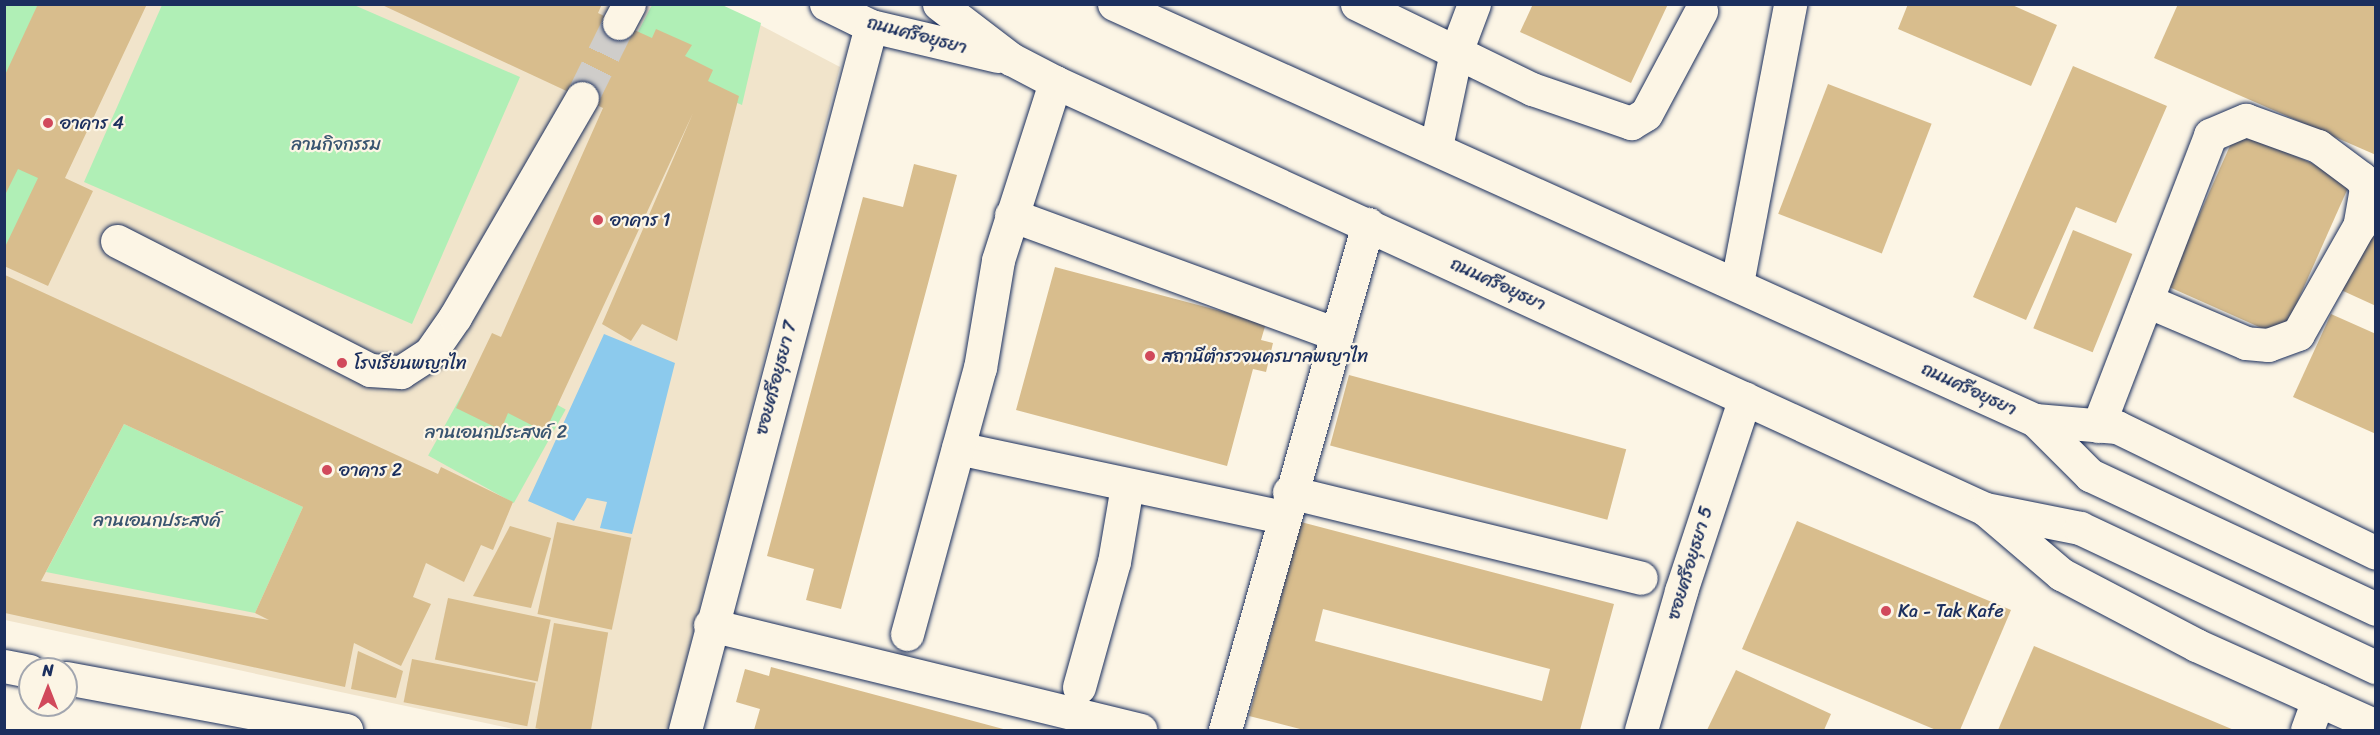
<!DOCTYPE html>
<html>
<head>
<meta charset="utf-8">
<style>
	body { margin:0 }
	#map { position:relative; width:2380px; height:735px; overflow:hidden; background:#fcf5e5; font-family:Sriracha,"Playpen Sans Thai",sans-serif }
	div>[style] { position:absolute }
	.built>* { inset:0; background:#f1e4cb }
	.green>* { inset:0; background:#b0efb6; transform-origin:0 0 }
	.water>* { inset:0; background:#8ccaed }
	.building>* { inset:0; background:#d8bd8d; transform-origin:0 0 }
	.minor-tunnel>* { height:33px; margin-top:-16.5px; transform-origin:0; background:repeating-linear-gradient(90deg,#cfcdca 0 33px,transparent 0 49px) }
	.roads { filter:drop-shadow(0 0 2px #1b2f5e) drop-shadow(0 0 2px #1b2f5e) }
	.minor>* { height:33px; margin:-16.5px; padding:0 16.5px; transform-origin:16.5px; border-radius:16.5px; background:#fcf5e5 }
	.major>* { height:33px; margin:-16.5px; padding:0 16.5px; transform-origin:16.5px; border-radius:16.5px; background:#fcf5e5 }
	.dots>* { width:16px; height:16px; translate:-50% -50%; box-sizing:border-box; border:3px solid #fcf5e5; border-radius:50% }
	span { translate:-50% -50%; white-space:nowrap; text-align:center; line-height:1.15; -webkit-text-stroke:4.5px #fcf5e5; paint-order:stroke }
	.street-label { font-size:18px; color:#1b2f5e }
	.poi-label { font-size:18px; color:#1b2f5e }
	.left { translate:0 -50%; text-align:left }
	.park-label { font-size:18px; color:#395570 }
	.frame { position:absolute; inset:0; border:6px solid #1b2f5e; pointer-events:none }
	.north { position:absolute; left:18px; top:657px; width:60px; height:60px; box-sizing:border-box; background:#fcf5e5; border:2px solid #a2a6af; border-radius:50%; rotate:0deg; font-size:16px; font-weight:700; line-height:24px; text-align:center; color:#1b2f5e }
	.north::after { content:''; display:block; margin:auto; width:21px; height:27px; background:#d1495b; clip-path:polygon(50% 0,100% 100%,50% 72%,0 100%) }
</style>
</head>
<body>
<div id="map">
	<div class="built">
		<i style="clip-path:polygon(5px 5px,722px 5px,840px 67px,668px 730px,518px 730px,5px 620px)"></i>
	</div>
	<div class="green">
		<i style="clip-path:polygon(5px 5px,38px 5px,5px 77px)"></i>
		<i style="clip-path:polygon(162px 5px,354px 5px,520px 77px,412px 324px,84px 182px)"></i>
		<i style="clip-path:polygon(652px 5px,722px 5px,761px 23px,742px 105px,626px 55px)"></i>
		<i style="clip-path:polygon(4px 163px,55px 181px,5px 250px)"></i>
		<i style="left:480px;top:362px;width:98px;height:107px;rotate:29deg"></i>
		<i style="clip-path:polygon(124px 424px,303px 507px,255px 613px,46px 572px)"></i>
	</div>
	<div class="water">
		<i style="clip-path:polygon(604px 334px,675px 363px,632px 534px,600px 528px,607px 502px,587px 498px,574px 521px,528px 501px)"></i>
	</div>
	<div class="building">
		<i style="clip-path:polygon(38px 4px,147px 4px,65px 178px,93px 191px,48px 286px,4px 266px,4px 249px,38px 178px,18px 169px,4px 197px,4px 77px)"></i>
		<i style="clip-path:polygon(380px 4px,602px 4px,598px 13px,619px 23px,652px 38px,656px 29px,692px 45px,685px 56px,713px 70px,708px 81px,739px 96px,677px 341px,642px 324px,631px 341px,602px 324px,693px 113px,545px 432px,508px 413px,501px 430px,456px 408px,492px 333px,501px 337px,603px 108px)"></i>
		<i style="clip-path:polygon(1533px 4px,1668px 4px,1631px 83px,1520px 32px)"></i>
		<i style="clip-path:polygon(1908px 4px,2010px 4px,2057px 25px,2031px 86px,1898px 29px)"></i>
		<i style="clip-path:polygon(2178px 4px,2376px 4px,2376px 155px,2154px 58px)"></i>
		<i style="clip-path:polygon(2073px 66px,2167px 106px,2116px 223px,2076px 207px,2026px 320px,1973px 297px)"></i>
		<i style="left:1828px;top:84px;width:111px;height:139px;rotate:21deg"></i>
		<i style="left:2237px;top:130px;width:125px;height:171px;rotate:24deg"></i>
		<i style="clip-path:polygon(914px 164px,957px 175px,841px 609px,806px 600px,814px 569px,767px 556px,863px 197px,903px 207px)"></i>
		<i style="clip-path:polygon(2376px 213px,2376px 306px,2341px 290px)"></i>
		<i style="left:2073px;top:230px;width:64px;height:106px;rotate:22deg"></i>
		<i style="clip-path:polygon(1055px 267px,1266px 323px,1261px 340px,1273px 343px,1266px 372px,1253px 369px,1227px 466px,1016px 410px)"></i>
		<i style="clip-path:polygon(evenodd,5px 275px,438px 474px,441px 467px,513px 502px,493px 550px,481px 545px,464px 582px,426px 563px,413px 597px,431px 604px,401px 666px,354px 643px,345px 687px,5px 613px,5px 275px,124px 424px,303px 507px,255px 613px,269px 620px,41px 581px,124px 424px)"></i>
		<i style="clip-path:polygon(2331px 314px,2376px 334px,2376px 434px,2293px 397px)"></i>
		<i style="left:1349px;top:375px;width:287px;height:73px;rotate:15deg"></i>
		<i style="clip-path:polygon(1797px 521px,2011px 610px,1960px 730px,1936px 730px,1742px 649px)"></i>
		<i style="left:557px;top:522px;width:76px;height:94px;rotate:12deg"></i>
		<i style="clip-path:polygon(evenodd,1301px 522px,1614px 604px,1580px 730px,1304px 730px,1249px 716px,1301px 522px,1323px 609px,1550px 669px,1542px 701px,1315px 641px,1323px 609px)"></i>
		<i style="clip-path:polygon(510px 526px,551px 538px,531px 608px,473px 596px)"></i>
		<i style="left:448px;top:598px;width:105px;height:63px;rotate:12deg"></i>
		<i style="left:554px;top:623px;width:55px;height:107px;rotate:10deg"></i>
		<i style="clip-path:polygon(2034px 646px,2234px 730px,1998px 730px)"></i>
		<i style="clip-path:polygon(358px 651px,403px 671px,396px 698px,351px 689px)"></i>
		<i style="left:412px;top:659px;width:126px;height:44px;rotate:11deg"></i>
		<i style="clip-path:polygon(771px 667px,1007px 730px,754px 730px,760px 709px,736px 702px,745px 669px,769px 676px)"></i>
		<i style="clip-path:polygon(1736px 670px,1831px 714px,1824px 730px,1707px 730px)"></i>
	</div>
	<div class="minor-tunnel">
		<i style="left:582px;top:98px;width:84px;rotate:-63.7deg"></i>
	</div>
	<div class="roads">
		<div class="minor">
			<i style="left:1357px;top:4px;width:110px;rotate:25.9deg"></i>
			<i style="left:1456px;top:52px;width:97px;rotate:101.9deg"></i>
			<i style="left:1474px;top:4px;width:51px;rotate:110.6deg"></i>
			<i style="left:1456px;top:52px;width:85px;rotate:26deg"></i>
			<i style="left:1532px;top:89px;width:105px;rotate:19deg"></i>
			<i style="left:1631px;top:123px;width:17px;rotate:-31deg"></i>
			<i style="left:1646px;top:114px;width:117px;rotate:-61.9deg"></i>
			<i style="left:619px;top:23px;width:21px;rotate:-62deg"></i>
			<i style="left:1011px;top:215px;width:347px;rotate:20.1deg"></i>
			<i style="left:117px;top:241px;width:284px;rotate:27deg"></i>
			<i style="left:370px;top:370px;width:31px;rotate:4deg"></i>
			<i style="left:401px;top:372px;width:35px;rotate:-33deg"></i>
			<i style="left:430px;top:353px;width:44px;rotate:-55.2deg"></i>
			<i style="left:455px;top:317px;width:253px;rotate:-59.9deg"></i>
			<i style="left:1737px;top:283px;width:284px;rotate:-79.2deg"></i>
			<i style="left:2098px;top:426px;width:312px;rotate:-68.9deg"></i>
			<i style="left:2210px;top:135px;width:39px;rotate:-23deg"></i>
			<i style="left:2246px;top:120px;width:77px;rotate:19.9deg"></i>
			<i style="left:2318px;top:146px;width:54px;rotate:36.7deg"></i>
			<i style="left:2361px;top:178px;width:11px;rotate:63deg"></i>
			<i style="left:2366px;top:188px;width:39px;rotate:100deg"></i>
			<i style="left:2359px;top:226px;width:124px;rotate:119.5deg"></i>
			<i style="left:2298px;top:334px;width:32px;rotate:160deg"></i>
			<i style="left:2268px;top:345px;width:22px;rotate:-175deg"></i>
			<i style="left:2246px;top:343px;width:108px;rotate:-157deg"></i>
			<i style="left:958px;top:448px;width:331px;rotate:12deg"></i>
			<i style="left:1289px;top:492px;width:362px;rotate:13.7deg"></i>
			<i style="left:710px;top:625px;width:443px;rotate:13.7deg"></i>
			<i style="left:907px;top:634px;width:276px;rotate:-74.7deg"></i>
			<i style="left:980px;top:368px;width:109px;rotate:-80.5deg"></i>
			<i style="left:998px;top:260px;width:187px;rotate:-72.2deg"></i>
			<i style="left:4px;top:666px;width:26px;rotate:11deg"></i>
			<i style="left:66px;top:678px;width:285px;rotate:10.5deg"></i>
			<i style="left:1079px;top:687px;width:130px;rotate:-74.4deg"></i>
			<i style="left:1114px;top:562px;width:77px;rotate:-80.3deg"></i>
			<i style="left:685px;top:730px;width:728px;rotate:-75.2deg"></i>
			<i style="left:1225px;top:730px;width:526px;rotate:-74.22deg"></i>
			<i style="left:1641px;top:730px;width:145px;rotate:-73.9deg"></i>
			<i style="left:1681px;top:591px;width:203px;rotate:-71.7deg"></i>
			<i style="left:2307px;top:730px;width:32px;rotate:-70deg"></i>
		</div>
		<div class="major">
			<i style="left:826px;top:4px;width:50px;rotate:26.1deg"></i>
			<i style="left:871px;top:26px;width:130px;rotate:13.3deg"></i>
			<i style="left:939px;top:4px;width:91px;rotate:37.4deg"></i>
			<i style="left:1011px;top:59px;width:50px;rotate:27.6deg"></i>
			<i style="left:1055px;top:82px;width:1023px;rotate:24.66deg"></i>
			<i style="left:1985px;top:509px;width:97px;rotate:11.3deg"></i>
			<i style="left:2080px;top:528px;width:327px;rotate:25.2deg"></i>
			<i style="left:1114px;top:4px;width:1011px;rotate:24.31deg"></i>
			<i style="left:2035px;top:420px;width:82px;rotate:4.9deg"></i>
			<i style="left:2117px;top:427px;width:288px;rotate:25.9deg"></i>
			<i style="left:2035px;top:420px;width:78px;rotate:45deg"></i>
			<i style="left:2090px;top:475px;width:316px;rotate:25.1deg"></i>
			<i style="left:1986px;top:510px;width:99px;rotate:40.5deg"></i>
			<i style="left:2061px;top:574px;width:153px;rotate:27.7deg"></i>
			<i style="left:2196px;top:645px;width:197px;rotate:24.2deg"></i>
		</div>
	</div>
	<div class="dots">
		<i style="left:48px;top:123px;background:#d1495b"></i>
		<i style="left:598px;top:220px;background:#d1495b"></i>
		<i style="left:1150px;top:356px;background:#d1495b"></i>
		<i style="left:342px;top:363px;background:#d1495b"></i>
		<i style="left:327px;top:470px;background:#d1495b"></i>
		<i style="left:1886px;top:611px;background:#d1495b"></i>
	</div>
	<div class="street-label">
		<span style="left:917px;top:35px;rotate:15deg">ถนนศรีอยุธยา</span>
		<span style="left:1498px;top:284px;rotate:25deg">ถนนศรีอยุธยา</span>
		<span style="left:776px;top:378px;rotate:-75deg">ซอยศรีอยุธยา 7</span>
		<span style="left:1969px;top:389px;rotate:25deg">ถนนศรีอยุธยา</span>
		<span style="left:1690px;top:563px;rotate:-73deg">ซอยศรีอยุธยา 5</span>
	</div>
	<div class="poi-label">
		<span class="left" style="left:60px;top:123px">อาคาร 4</span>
		<span class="left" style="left:610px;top:220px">อาคาร 1</span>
		<span class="left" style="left:1162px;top:356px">สถานีตำรวจนครบาลพญาไท</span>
		<span class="left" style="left:354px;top:363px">โรงเรียนพญาไท</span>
		<span class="left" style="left:339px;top:470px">อาคาร 2</span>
		<span class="left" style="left:1898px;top:611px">Ka - Tak Kafe</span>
	</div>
	<div class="park-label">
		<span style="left:336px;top:144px">ลานกิจกรรม</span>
		<span style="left:496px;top:432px">ลานเอนกประสงค์ 2</span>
		<span style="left:157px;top:520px">ลานเอนกประสงค์</span>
	</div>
	<div class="frame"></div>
	<div class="north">N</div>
</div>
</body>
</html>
